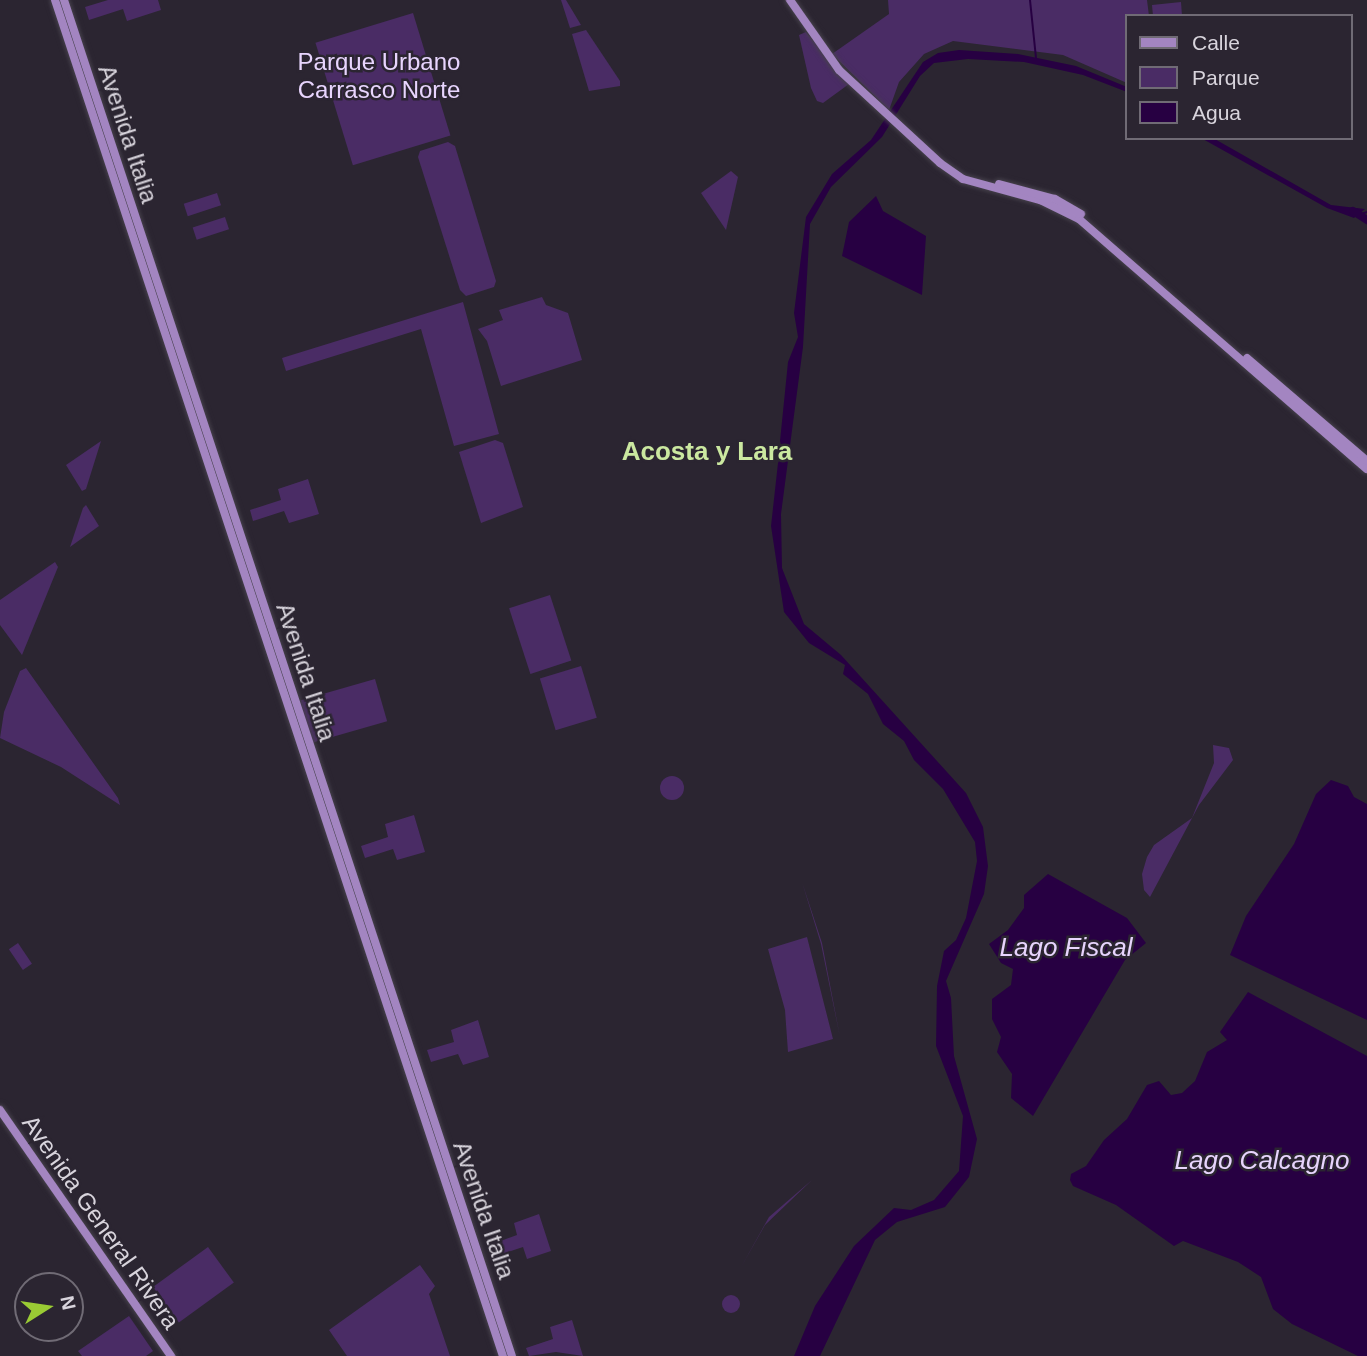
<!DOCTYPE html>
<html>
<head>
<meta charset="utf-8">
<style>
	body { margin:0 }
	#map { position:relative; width:1367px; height:1356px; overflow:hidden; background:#2b2531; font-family:Arial,sans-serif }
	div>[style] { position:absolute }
	.green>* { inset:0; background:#4a2c65; transform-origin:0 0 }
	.round { border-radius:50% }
	.water>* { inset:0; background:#270042 }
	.stream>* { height:2px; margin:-1px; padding:0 1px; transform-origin:1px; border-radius:1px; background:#270042 }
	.river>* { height:8px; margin:-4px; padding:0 4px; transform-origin:4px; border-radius:4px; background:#270042 }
	.roads { filter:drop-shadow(0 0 2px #46414c) drop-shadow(0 0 2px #46414c) }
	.major>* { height:8px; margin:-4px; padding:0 4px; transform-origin:4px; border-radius:4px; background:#a385c1 }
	span { translate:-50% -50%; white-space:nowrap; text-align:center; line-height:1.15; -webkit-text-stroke:5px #2b2531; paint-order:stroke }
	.park-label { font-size:24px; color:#e8d5fe }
	.street-label { font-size:24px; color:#d8d4dc }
	.neighbourhood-label { font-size:26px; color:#cbe8a0; font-weight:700 }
	.water-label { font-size:26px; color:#e7d4fd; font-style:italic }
	.legend { position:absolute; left:1125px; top:14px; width:228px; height:126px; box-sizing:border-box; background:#2b2531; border:2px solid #706b75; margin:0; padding:9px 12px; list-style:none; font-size:21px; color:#d8d4dc }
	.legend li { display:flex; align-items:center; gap:14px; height:35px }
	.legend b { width:35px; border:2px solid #706b75 }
	.north { position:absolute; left:14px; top:1272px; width:70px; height:70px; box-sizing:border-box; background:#2b2531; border:2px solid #706b75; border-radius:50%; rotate:78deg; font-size:19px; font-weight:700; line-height:28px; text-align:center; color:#d8d4dc }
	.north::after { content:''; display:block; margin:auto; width:24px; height:32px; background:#9acb34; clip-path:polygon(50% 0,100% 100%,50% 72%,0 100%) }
</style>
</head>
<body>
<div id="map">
	<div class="green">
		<i style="clip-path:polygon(108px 0,158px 0,161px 10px,127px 21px,123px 9px,89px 20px,85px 7px)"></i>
		<i style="clip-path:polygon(561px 0,566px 0,581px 25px,570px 28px)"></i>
		<i style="clip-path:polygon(888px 0,1147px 0,1149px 16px,1127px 16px,1127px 83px,1063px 55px,953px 41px,924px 54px,899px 82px,889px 110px,832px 54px,889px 14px)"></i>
		<i style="clip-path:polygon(1181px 2px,1182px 16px,1153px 16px,1152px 5px)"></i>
		<i style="left:413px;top:13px;width:128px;height:102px;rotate:73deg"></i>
		<i style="clip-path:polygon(586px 30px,620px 81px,620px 86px,589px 91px,572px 34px)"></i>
		<i style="clip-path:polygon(806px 32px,849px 84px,823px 103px,817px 101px,811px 88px,799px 35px)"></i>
		<i style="clip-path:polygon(448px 142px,455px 146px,496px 281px,494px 287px,466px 296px,460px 290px,418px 157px,420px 151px)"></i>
		<i style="clip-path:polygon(731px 171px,738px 177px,726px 230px,701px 193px)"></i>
		<i style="left:217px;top:193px;width:13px;height:35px;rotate:72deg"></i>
		<i style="left:225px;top:217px;width:13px;height:34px;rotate:72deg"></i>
		<i style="clip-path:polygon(542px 297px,546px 305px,568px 313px,582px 360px,501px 386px,487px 341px,478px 329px,503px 320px,499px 310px)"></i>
		<i style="clip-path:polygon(463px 302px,499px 434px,454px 446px,421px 329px,286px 371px,282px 358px)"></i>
		<i style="clip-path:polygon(199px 420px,289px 693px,197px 421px)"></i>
		<i style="clip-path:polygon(495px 440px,503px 443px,523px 507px,481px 523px,459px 452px)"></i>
		<i style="clip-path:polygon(101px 441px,86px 489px,82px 491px,66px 465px)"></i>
		<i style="clip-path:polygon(308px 479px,319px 514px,289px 523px,284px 511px,253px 521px,250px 510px,281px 500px,278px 489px)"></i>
		<i style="clip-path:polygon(86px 505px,99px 526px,70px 547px,83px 508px)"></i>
		<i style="clip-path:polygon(55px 562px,58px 567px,22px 655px,0 625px,0 600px)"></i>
		<i style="left:550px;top:595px;width:69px;height:43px;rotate:72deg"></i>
		<i style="left:581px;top:666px;width:54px;height:43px;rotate:73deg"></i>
		<i style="clip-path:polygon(26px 668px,118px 798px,120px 805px,61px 767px,0 738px,4px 712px,20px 671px)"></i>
		<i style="left:375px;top:679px;width:44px;height:78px;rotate:74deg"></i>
		<i style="clip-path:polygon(296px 718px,420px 1086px,419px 1087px,417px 1087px)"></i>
		<i style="clip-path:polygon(1213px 745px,1229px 748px,1233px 760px,1199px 805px,1150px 897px,1144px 890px,1142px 874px,1147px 857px,1154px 845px,1192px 818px,1214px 763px)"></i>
		<i class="round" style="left:660px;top:776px;width:24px;height:24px"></i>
		<i style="clip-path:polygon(414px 815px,425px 852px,397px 860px,393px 849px,365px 858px,361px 846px,388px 837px,385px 824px)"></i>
		<i style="clip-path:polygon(802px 882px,822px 943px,840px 1037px,821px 944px)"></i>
		<i style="clip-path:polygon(807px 937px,833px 1039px,788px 1052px,785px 1010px,768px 949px)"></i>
		<i style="left:18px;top:943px;width:25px;height:11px;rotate:56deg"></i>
		<i style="clip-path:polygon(478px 1020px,489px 1057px,463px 1065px,458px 1054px,431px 1062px,427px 1050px,454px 1042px,451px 1030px)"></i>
		<i style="clip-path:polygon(812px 1180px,765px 1225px,740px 1269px,769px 1217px)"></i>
		<i style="clip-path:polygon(539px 1214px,551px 1251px,527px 1259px,523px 1247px,496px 1256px,492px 1244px,517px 1235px,514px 1223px)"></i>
		<i style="left:208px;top:1247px;width:44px;height:68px;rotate:54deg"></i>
		<i style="clip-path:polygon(420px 1265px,435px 1286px,429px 1294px,450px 1356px,347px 1356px,329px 1330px)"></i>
		<i class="round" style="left:722px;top:1295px;width:18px;height:18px"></i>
		<i style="clip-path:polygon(129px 1316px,153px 1351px,146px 1356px,82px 1356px,78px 1351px)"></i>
		<i style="clip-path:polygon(572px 1320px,583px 1356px,556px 1352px,529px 1356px,526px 1348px,553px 1339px,550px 1327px)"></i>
	</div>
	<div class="water">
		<i style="clip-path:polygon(959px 50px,1018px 54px,1076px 66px,1127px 87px,1127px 92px,1083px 75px,1024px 62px,968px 59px,934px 63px,920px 76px,882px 137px,831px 187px,810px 224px,803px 347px,781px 514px,782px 568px,804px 624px,841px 655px,966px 793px,983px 827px,988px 866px,984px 894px,946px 981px,951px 998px,954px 1056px,977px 1139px,969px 1177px,945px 1207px,897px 1222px,875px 1240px,820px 1356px,794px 1356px,815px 1306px,854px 1246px,894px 1208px,911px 1210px,934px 1200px,959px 1171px,963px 1116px,936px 1046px,937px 986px,944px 951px,956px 940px,966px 918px,977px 861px,975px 842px,943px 789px,914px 760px,904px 741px,883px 724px,868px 694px,843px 674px,845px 665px,809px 643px,784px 612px,771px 526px,778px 463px,783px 453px,780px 441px,788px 362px,798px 337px,794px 313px,806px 217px,832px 174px,871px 140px,923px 62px,938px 53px)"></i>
		<i style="clip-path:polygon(1201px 138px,1213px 138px,1331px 205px,1365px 209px,1354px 218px,1327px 208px)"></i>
		<i style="clip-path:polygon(876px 196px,883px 211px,926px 236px,922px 295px,842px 256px,849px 222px)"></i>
		<i style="clip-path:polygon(1331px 780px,1348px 786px,1354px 797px,1367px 804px,1367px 1020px,1230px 955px,1246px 916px,1294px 844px,1316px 794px)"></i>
		<i style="clip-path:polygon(1048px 874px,1127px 918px,1146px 943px,1125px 960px,1033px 1116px,1011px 1098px,1012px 1074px,997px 1052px,1001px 1037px,992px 1019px,992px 999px,1011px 985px,1013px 969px,1001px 963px,989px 944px,1008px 930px,1024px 908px,1024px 895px)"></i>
		<i style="clip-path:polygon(1248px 992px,1367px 1056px,1367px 1356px,1358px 1356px,1292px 1324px,1273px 1309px,1261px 1277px,1238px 1262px,1183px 1241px,1174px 1246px,1116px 1205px,1073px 1186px,1070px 1180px,1071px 1174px,1086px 1166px,1104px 1140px,1127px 1119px,1147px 1085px,1159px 1081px,1171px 1095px,1182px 1093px,1195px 1081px,1207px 1052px,1227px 1040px,1220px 1032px)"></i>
	</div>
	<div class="stream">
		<i style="left:1030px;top:0;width:58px;rotate:84.1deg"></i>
		<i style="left:1361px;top:214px;width:6px;rotate:-18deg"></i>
	</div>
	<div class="river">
		<i style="left:1353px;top:211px;width:17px;rotate:33deg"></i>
	</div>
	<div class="roads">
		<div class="major">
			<i style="left:55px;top:0;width:1428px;rotate:71.72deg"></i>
			<i style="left:64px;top:0;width:1428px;rotate:71.72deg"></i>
			<i style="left:790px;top:0;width:85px;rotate:55deg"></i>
			<i style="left:839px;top:70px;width:137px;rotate:42.6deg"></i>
			<i style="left:940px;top:163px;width:28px;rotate:35deg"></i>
			<i style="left:963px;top:179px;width:80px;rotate:15.3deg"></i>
			<i style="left:1040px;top:200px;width:43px;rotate:26deg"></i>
			<i style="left:1079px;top:219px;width:381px;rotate:41deg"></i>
			<i style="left:999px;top:184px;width:58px;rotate:15deg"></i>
			<i style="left:1055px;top:199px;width:30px;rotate:30deg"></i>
			<i style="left:1247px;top:358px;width:158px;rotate:40.6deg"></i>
			<i style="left:0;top:1110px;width:300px;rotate:55.2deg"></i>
		</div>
	</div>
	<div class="park-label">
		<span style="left:379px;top:76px">Parque Urbano<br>Carrasco Norte</span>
	</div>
	<div class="street-label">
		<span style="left:128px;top:134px;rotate:72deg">Avenida Italia</span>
		<span style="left:306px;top:672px;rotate:72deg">Avenida Italia</span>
		<span style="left:484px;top:1210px;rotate:71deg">Avenida Italia</span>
		<span style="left:101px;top:1222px;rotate:55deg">Avenida General Rivera</span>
	</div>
	<div class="neighbourhood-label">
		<span style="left:707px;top:452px">Acosta y Lara</span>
	</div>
	<div class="water-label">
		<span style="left:1066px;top:948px">Lago Fiscal</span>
		<span style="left:1262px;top:1161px">Lago Calcagno</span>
	</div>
	<ul class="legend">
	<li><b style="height:9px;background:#a385c1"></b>Calle</li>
	<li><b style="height:19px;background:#4a2c65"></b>Parque</li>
	<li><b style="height:19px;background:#270042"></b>Agua</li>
	</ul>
	<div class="north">N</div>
</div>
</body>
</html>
